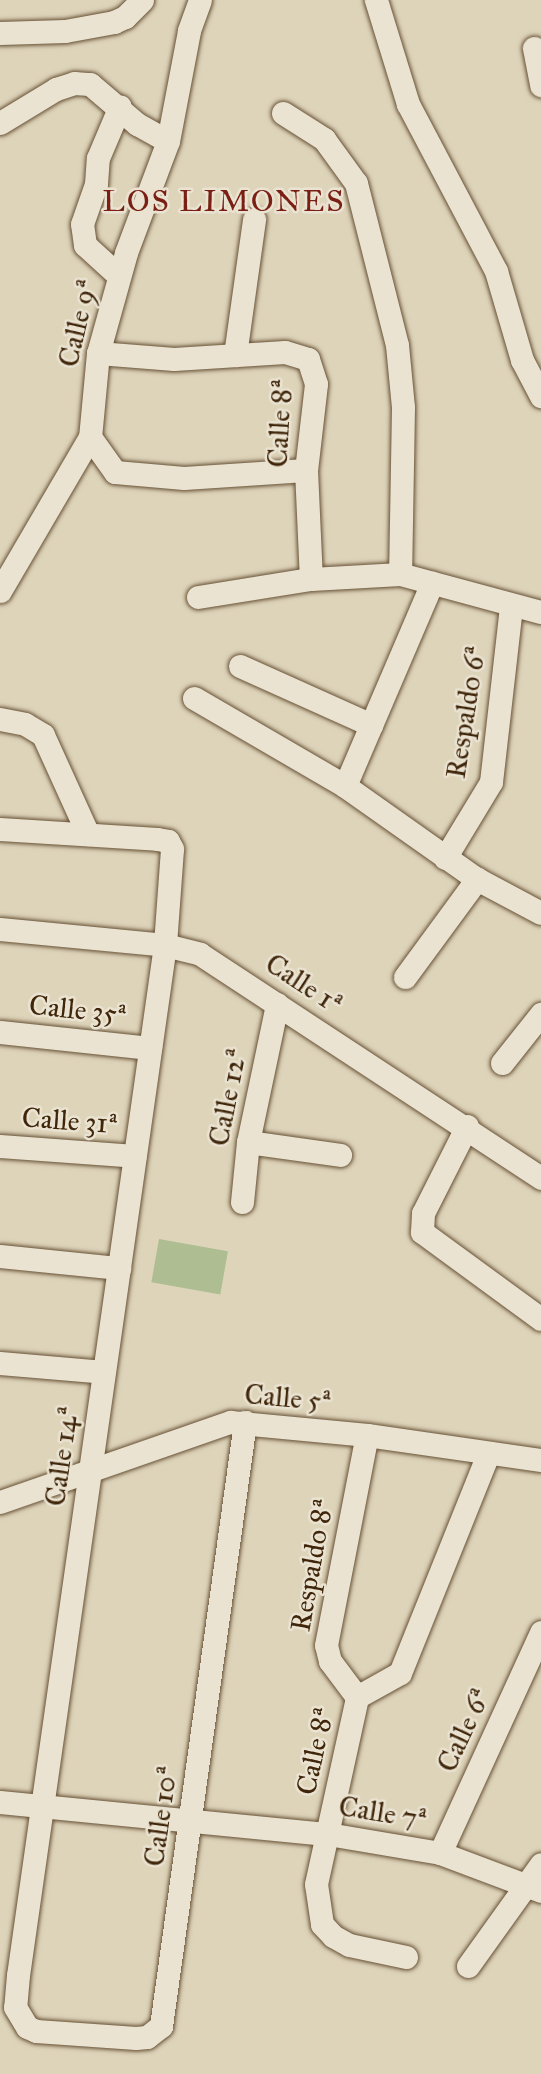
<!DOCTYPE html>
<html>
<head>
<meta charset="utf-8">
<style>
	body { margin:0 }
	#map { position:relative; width:541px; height:2074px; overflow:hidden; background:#ded4ba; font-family:"IM FELL Great Primer",serif }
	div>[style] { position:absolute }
	.green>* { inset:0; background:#afbd92; transform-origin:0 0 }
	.roads { filter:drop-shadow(0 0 2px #675135) drop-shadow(0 0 2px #675135) }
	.minor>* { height:23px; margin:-11.5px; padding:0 11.5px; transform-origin:11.5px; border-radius:11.5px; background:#eae3d2 }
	span { translate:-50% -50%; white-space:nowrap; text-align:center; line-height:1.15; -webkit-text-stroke:5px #eae3d2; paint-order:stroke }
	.street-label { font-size:28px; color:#3f2509 }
	.neighbourhood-label { font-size:30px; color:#7a1f14; letter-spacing:2px }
</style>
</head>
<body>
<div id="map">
	<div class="green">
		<i style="left:159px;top:1239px;width:70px;height:44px;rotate:10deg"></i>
	</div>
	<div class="roads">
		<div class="minor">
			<i style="left:200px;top:0;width:33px;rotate:110deg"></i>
			<i style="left:189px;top:31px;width:112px;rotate:100.8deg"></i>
			<i style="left:168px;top:141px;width:120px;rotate:110.6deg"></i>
			<i style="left:126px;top:253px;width:104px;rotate:105.6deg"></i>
			<i style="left:98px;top:353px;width:84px;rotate:95.4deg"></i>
			<i style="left:90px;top:437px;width:43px;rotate:54.5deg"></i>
			<i style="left:115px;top:472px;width:69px;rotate:5deg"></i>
			<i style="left:184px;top:478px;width:122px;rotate:-3.8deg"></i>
			<i style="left:376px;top:0;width:109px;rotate:72.9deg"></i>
			<i style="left:408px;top:104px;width:189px;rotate:62.2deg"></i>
			<i style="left:496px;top:271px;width:93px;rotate:73.7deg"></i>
			<i style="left:522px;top:360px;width:41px;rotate:62.2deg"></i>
			<i style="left:0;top:33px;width:65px;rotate:-1.8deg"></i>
			<i style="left:65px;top:31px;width:50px;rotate:-10.4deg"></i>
			<i style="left:114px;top:22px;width:12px;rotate:-24deg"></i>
			<i style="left:125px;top:17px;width:24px;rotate:-45deg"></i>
			<i style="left:534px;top:48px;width:38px;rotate:79deg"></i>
			<i style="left:283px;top:113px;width:49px;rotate:32.4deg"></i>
			<i style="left:324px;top:139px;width:54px;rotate:54deg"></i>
			<i style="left:356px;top:183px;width:167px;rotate:75.8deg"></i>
			<i style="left:397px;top:345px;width:62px;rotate:84.5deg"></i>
			<i style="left:403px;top:407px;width:167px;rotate:91deg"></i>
			<i style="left:0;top:123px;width:66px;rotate:-31.3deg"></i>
			<i style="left:56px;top:89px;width:19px;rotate:-18deg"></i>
			<i style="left:74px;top:83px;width:16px;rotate:4deg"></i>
			<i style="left:90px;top:84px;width:62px;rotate:40.4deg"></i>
			<i style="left:137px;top:124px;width:35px;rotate:29deg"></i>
			<i style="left:119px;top:276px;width:46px;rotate:-137.6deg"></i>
			<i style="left:85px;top:245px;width:21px;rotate:-98deg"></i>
			<i style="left:82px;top:224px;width:42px;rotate:-70.7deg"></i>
			<i style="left:96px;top:184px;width:26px;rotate:-86deg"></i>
			<i style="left:98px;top:158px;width:56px;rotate:-67.1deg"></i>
			<i style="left:98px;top:353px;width:76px;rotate:4.5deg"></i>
			<i style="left:174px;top:359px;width:111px;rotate:-3.6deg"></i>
			<i style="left:285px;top:352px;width:24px;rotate:17deg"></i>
			<i style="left:308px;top:359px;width:26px;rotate:72deg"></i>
			<i style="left:316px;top:384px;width:87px;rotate:96.6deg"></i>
			<i style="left:306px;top:470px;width:109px;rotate:87.4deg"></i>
			<i style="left:235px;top:355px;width:137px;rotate:-82deg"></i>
			<i style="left:0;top:591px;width:178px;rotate:-59.7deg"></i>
			<i style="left:198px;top:597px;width:114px;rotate:-9.1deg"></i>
			<i style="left:311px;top:579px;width:89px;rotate:-3.2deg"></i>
			<i style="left:400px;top:574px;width:146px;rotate:15.1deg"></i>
			<i style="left:240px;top:666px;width:144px;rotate:24.2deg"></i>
			<i style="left:194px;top:698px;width:175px;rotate:30.2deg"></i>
			<i style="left:345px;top:786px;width:161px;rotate:35.2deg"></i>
			<i style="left:477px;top:879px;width:72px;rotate:28deg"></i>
			<i style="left:0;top:719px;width:25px;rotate:11deg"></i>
			<i style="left:25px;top:724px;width:21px;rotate:31deg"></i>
			<i style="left:43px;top:735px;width:109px;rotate:65.6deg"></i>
			<i style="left:345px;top:786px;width:221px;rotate:-66.8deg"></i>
			<i style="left:0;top:829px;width:157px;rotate:3.6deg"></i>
			<i style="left:157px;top:839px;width:11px;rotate:10deg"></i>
			<i style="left:168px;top:841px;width:9px;rotate:63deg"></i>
			<i style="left:172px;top:849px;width:96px;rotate:94.2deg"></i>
			<i style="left:165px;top:945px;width:1040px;rotate:98.12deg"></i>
			<i style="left:18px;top:1975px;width:32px;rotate:95deg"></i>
			<i style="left:15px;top:2007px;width:23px;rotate:59deg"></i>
			<i style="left:27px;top:2027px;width:10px;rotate:24deg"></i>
			<i style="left:36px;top:2031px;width:100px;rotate:4deg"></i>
			<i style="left:136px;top:2038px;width:11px;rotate:-5deg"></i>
			<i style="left:147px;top:2037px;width:18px;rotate:-38deg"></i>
			<i style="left:161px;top:2026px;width:610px;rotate:-82.08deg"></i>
			<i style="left:445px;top:858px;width:89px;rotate:-58.8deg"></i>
			<i style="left:491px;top:782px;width:177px;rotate:-83.5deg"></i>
			<i style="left:0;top:929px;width:166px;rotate:5.5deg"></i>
			<i style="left:165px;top:945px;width:36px;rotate:14deg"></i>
			<i style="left:200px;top:954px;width:408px;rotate:33.3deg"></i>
			<i style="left:405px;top:977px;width:122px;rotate:-53.7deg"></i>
			<i style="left:0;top:1032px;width:151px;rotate:6.1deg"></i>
			<i style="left:502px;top:1063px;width:63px;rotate:-51.5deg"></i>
			<i style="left:467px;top:1126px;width:97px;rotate:116.8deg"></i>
			<i style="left:423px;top:1213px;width:19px;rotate:93deg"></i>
			<i style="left:422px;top:1232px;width:147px;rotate:36.2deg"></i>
			<i style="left:248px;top:1142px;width:93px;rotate:8deg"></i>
			<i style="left:0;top:1146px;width:135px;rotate:4.2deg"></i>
			<i style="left:242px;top:1202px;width:60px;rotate:-84.3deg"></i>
			<i style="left:248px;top:1142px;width:141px;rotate:-78.1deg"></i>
			<i style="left:0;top:1256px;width:120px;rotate:5.8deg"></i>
			<i style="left:0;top:1363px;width:104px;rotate:4.9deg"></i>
			<i style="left:0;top:1502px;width:244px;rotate:-19.2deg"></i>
			<i style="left:230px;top:1422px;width:138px;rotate:5.4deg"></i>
			<i style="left:367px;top:1435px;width:176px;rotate:8.2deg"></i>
			<i style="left:357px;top:1697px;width:45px;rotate:-126.9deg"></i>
			<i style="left:330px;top:1661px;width:16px;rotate:-104deg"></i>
			<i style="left:326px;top:1645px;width:214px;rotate:-79deg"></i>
			<i style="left:0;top:1802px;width:330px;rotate:5.6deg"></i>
			<i style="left:328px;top:1834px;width:114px;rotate:9.6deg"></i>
			<i style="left:440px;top:1853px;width:108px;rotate:20.6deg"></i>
			<i style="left:440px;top:1853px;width:243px;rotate:-65.4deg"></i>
			<i style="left:406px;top:1957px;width:58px;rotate:-168.1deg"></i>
			<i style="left:349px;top:1945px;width:18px;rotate:-151deg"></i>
			<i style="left:333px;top:1936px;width:16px;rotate:-133deg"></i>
			<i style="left:322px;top:1924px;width:40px;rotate:-98.5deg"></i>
			<i style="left:316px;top:1884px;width:191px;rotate:-77.6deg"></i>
			<i style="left:357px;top:1697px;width:49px;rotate:-29.2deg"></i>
			<i style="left:400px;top:1673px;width:236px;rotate:-68.1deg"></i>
			<i style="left:468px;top:1966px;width:125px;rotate:-54.4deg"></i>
		</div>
	</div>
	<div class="street-label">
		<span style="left:78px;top:323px;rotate:-77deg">Calle 9ª</span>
		<span style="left:280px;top:423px;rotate:-87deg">Calle 8ª</span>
		<span style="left:466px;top:712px;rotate:-81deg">Respaldo 6ª</span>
		<span style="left:304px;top:984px;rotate:33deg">Calle 1ª</span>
		<span style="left:78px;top:1010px;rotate:6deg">Calle 35ª</span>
		<span style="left:228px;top:1097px;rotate:-79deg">Calle 12ª</span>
		<span style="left:70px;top:1121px;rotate:4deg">Calle 31ª</span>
		<span style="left:288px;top:1398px;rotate:5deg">Calle 5ª</span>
		<span style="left:62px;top:1456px;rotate:-82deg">Calle 14ª</span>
		<span style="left:312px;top:1565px;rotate:-80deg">Respaldo 8ª</span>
		<span style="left:464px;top:1730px;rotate:-65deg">Calle 6ª</span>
		<span style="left:315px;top:1751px;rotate:-78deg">Calle 8ª</span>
		<span style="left:383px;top:1813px;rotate:9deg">Calle 7ª</span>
		<span style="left:161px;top:1816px;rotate:-82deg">Calle 10ª</span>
	</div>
	<div class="neighbourhood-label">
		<span style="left:224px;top:201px">LOS LIMONES</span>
	</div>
</div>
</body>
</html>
